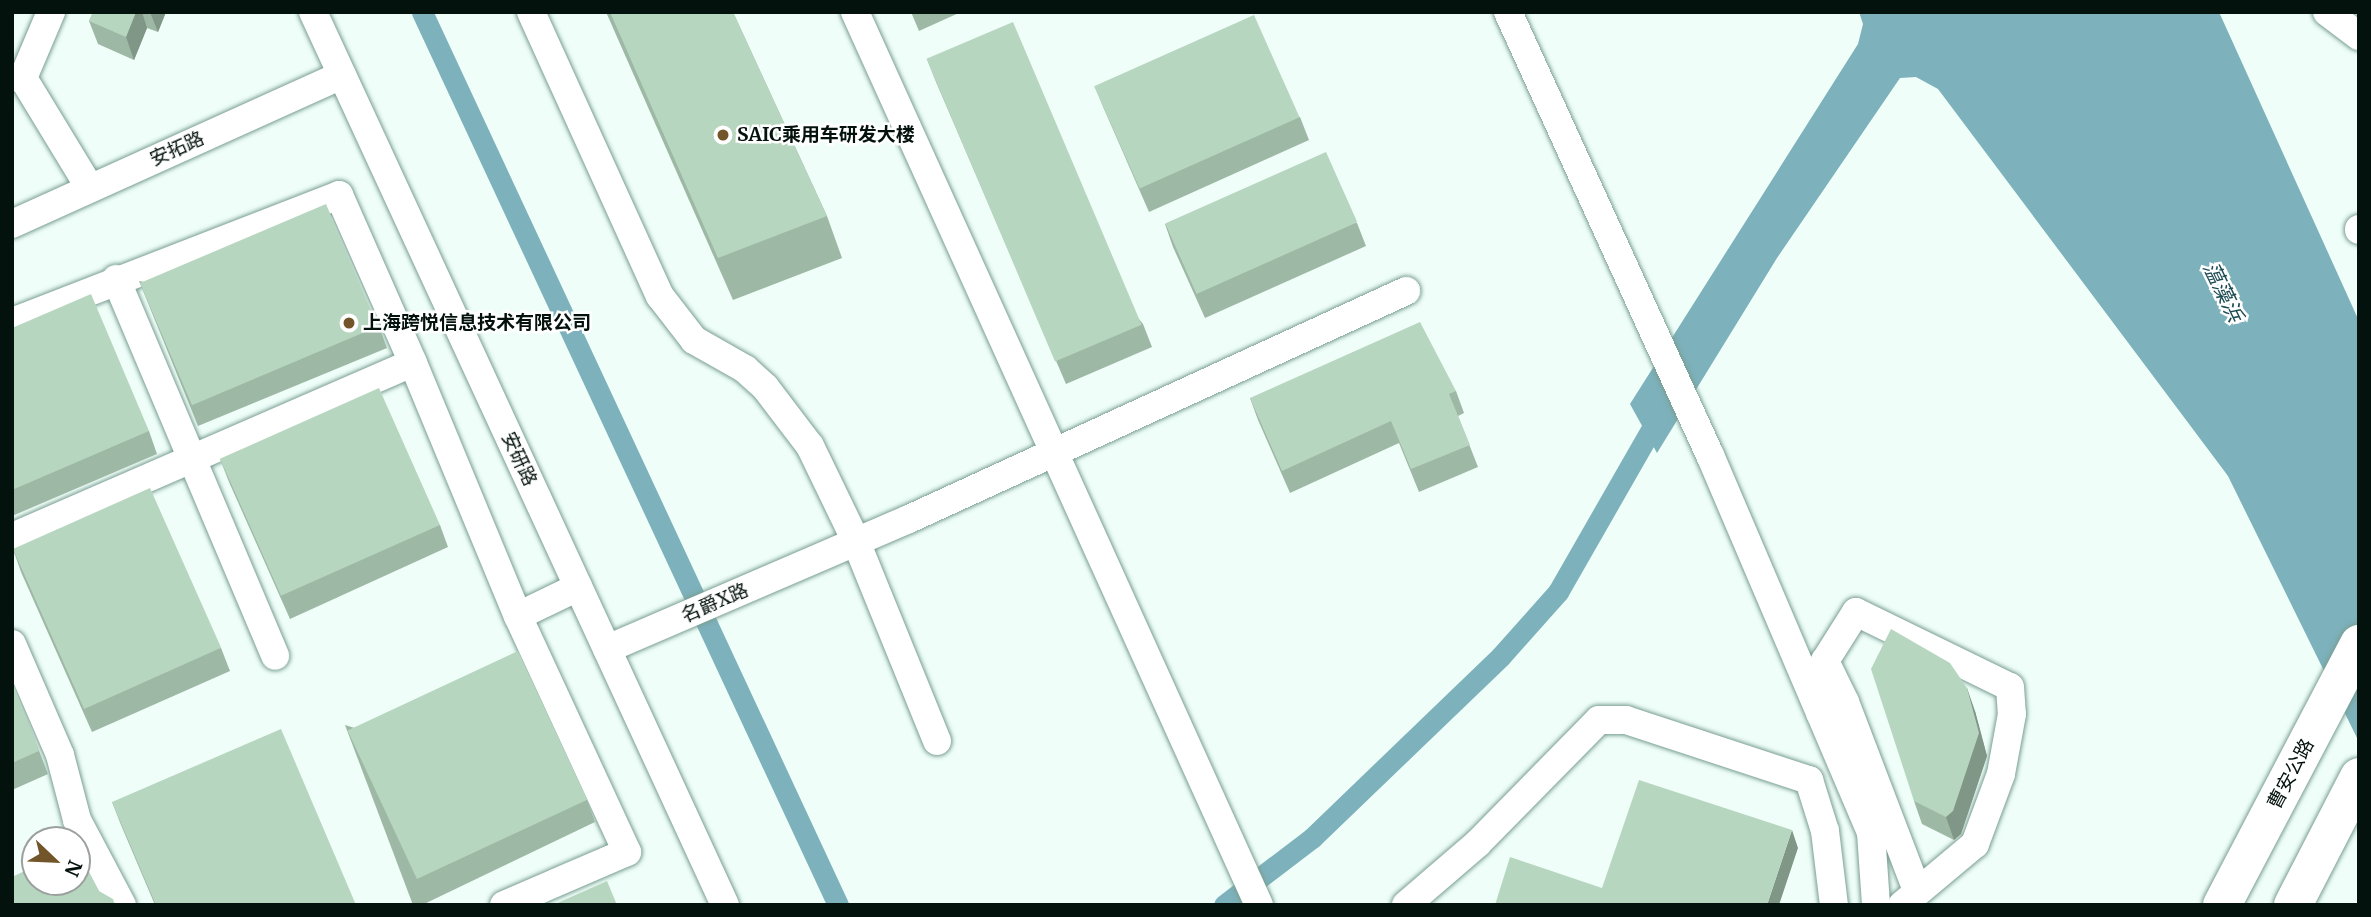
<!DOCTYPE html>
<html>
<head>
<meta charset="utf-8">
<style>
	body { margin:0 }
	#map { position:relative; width:2371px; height:917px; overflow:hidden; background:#effef9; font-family:Merriweather,"Noto Sans SC",serif }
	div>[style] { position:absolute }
	.water>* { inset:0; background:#7db1bb }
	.canal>* { height:21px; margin:-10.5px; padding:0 10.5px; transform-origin:10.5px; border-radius:10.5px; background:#7db1bb }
	.roads { filter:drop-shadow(0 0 2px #799e92) drop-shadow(0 0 2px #799e92) }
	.minor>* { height:28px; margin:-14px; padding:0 14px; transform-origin:14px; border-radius:14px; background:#fff }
	.highway>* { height:38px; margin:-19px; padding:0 19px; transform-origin:19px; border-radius:19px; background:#fff }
	.wall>* { inset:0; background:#9db8a4 }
	.shaded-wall>* { inset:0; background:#809686 }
	.building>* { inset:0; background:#b7d6bf; transform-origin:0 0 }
	.dots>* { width:19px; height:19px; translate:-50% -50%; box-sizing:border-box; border:4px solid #fff; border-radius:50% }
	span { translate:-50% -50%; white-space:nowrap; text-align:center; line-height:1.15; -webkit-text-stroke:5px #fff; paint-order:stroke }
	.poi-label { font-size:19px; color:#04120e; font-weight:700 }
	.left { translate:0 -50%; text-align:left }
	.street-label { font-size:19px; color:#04120e }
	.water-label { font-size:21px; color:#1d4b53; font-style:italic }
	.frame { position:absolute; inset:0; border:14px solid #04120e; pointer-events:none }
	.north { position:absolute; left:21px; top:826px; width:70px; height:70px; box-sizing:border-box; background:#fff; border:2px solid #9ba09f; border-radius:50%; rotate:113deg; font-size:19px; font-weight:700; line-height:28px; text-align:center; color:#04120e }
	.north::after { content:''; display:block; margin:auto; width:24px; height:32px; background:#725629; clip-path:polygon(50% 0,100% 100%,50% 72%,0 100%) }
</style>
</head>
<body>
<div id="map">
	<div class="water">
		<i style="clip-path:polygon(1859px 12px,2219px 12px,2359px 321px,2359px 742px,2228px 476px,1938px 89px,1916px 77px,1900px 78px,1777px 258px,1657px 453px,1630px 404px,1858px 44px,1863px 24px)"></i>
	</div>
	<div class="canal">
		<i style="left:422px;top:12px;width:985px;rotate:65.02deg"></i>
		<i style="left:1224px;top:905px;width:111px;rotate:-37.3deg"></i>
		<i style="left:1312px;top:838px;width:262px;rotate:-43.9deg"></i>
		<i style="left:1501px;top:656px;width:86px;rotate:-48.3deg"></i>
		<i style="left:1558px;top:592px;width:207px;rotate:-60.2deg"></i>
	</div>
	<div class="roads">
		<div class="minor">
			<i style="left:313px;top:12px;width:983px;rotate:65.23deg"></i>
			<i style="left:531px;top:12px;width:312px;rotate:65.6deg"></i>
			<i style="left:660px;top:296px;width:56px;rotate:52.3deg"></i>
			<i style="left:694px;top:340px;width:59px;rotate:29.6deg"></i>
			<i style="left:745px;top:369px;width:27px;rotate:42deg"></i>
			<i style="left:765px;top:387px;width:74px;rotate:52.7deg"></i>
			<i style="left:810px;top:446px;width:103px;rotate:64.2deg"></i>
			<i style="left:855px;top:539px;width:218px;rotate:67.9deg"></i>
			<i style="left:855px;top:12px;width:980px;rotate:65.66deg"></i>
			<i style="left:1508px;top:12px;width:487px;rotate:65.5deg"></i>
			<i style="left:1710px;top:455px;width:411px;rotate:66.9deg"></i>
			<i style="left:1871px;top:833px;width:72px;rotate:86deg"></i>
			<i style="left:2327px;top:12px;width:40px;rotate:37deg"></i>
			<i style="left:12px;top:77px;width:11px;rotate:5deg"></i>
			<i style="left:23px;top:78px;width:129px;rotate:58.7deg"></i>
			<i style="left:23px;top:78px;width:72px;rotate:-67deg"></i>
			<i style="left:12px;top:224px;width:362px;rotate:-24.3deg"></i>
			<i style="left:2359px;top:229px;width:1px;rotate:90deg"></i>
			<i style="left:116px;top:279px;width:409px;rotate:67.1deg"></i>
			<i style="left:12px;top:322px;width:351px;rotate:-21.2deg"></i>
			<i style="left:339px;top:195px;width:184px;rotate:66.2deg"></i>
			<i style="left:12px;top:537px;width:437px;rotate:-23.5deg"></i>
			<i style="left:413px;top:363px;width:274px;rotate:67.5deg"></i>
			<i style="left:518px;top:616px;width:67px;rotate:-25.8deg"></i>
			<i style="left:12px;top:644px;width:121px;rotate:66.6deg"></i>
			<i style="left:60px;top:755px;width:67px;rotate:75.3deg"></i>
			<i style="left:77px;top:820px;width:96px;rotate:62.1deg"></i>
			<i style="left:607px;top:649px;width:329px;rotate:-23.3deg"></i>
			<i style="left:909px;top:519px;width:547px;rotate:-24.64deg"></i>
			<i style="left:1845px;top:702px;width:202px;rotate:69.1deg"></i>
			<i style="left:1820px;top:713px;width:27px;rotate:-24deg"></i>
			<i style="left:1845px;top:702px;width:46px;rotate:-116deg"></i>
			<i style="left:1825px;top:661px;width:58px;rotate:-57.7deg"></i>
			<i style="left:1856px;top:612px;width:171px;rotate:26deg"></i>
			<i style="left:2010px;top:687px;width:27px;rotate:86deg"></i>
			<i style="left:2012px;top:714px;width:61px;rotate:100.4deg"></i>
			<i style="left:2001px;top:774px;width:75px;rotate:110.4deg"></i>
			<i style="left:1975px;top:844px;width:95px;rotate:140.1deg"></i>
			<i style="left:504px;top:905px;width:134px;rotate:-23.3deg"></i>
			<i style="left:627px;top:852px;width:260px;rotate:-114.8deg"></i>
			<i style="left:1406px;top:905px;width:94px;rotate:-40.7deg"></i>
			<i style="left:1477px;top:844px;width:174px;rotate:-45.5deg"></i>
			<i style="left:1599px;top:720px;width:27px"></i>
			<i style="left:1626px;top:720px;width:193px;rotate:18.2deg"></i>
			<i style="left:1809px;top:780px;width:53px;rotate:72.6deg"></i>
			<i style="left:1825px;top:831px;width:75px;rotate:83.1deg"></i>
		</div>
		<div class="highway">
			<i style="left:2222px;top:905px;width:295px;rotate:-62.3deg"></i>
			<i style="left:2293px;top:905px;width:144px;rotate:-62.7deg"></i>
		</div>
	</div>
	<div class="wall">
		<i style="clip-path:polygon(93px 12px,166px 12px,158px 32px,147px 28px,134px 60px,98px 44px,89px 21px)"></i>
		<i style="clip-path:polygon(606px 12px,733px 12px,827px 216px,842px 258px,733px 300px)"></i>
		<i style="clip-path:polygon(911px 12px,961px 12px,919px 31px)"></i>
		<i style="clip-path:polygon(927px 59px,1143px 324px,1152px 347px,1066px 384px,936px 82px)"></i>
		<i style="clip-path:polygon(1095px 87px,1300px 117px,1309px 140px,1149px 212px,1104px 109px)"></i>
		<i style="clip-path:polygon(1357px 223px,1366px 246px,1205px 318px,1173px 247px,1165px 224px)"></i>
		<i style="clip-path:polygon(139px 281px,379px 326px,387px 348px,198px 426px)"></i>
		<i style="clip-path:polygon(12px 328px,149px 431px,157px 454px,12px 516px)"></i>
		<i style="clip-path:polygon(1456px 391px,1464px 413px,1458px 416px,1478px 467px,1419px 492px,1399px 443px,1290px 493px,1258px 420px,1250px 398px)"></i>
		<i style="clip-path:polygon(220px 459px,440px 525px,448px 547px,290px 619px,229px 482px)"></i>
		<i style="clip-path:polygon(13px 549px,221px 648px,230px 671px,92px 732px,21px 572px)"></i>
		<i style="clip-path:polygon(12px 680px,48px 774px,12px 790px)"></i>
		<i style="clip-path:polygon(1975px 711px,1987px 756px,1961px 834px,1954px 840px,1922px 824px,1914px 801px)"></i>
		<i style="clip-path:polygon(345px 725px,587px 800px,595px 822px,422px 905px,413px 905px)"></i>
		<i style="clip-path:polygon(112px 802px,356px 905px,155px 905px,121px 825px)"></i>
	</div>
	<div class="shaded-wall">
		<i style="clip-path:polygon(136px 12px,142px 12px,147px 28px,134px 60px,126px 37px)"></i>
		<i style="clip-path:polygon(150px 12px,166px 12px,158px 32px)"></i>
		<i style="clip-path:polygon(1967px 688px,1975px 711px,1987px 756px,1961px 834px,1954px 840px,1946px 817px)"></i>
		<i style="clip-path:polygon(1792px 830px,1798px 848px,1779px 905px,1767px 905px)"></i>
	</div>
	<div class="building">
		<i style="clip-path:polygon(93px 12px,136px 12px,126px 37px,89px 21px)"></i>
		<i style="clip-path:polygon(610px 12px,733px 12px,827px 216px,718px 258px)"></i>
		<i style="left:1254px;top:15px;width:112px;height:175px;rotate:66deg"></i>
		<i style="left:1013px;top:22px;width:329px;height:94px;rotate:67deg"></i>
		<i style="left:1326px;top:152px;width:77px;height:176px;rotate:66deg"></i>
		<i style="left:326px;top:204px;width:133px;height:202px;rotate:67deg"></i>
		<i style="clip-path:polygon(91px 294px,149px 431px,12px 490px,12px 328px)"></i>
		<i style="clip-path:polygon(1420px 322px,1456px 391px,1449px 394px,1470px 445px,1411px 469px,1391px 421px,1282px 471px,1250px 398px)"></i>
		<i style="left:379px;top:388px;width:150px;height:174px;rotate:66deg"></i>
		<i style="left:150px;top:488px;width:175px;height:150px;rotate:66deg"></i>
		<i style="clip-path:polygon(1891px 629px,1950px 663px,1967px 688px,1979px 733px,1953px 811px,1946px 817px,1914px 801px,1871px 669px)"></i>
		<i style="left:518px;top:651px;width:164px;height:188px;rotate:65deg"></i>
		<i style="clip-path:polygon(12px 680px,39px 751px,12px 763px)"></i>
		<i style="clip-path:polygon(281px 729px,356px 905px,156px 905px,112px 802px)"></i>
		<i style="clip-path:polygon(1639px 780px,1792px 830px,1767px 905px,1495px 905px,1510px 857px,1602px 888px)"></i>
		<i style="clip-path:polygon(77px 849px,99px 891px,113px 899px,115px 905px,12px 905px,12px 877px,35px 866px,35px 882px,77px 882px)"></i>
		<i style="clip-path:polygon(607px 881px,617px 905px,553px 905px)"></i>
	</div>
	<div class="dots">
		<i style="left:723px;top:135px;background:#725629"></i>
		<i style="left:349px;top:323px;background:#725629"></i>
	</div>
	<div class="poi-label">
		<span class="left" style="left:737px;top:135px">SAIC乘用车研发大楼</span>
		<span class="left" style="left:363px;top:323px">上海跨悦信息技术有限公司</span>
	</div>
	<div class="street-label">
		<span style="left:177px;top:149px;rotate:-24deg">安拓路</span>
		<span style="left:519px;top:459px;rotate:65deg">安研路</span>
		<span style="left:715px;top:603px;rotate:-23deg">名爵X路</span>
		<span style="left:2291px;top:774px;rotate:-62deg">曹安公路</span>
	</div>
	<div class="water-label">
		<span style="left:2223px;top:292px;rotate:64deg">蕰藻浜</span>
	</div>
	<div class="frame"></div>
	<div class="north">N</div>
</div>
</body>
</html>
